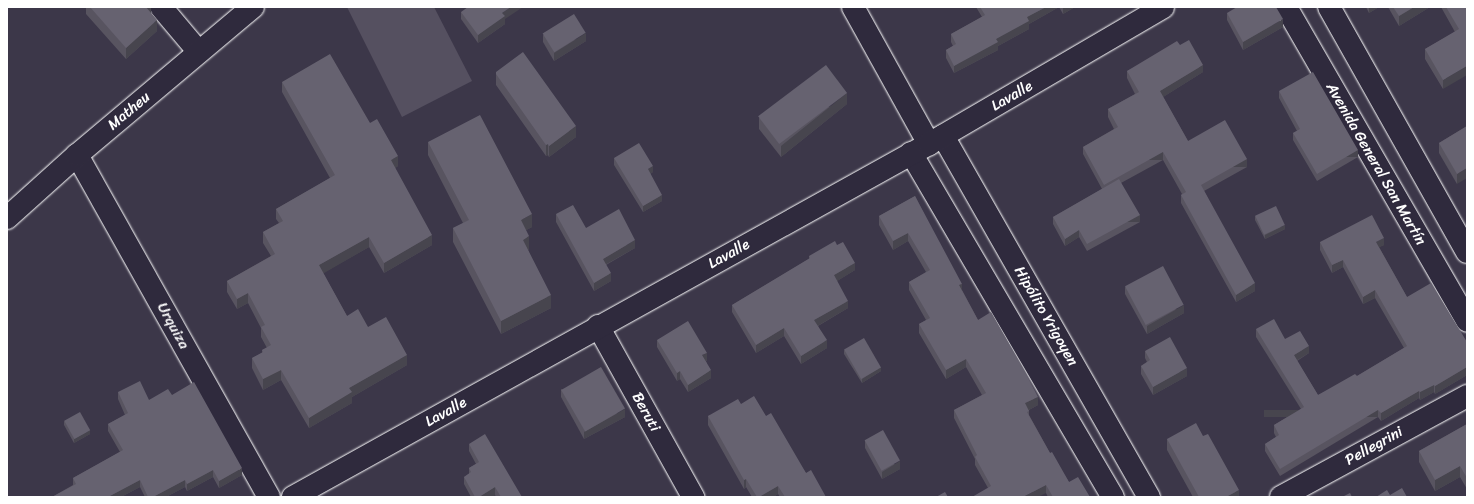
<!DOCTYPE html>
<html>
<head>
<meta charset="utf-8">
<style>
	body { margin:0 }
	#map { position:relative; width:1474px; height:504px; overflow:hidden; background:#3c3749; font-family:Sriracha,sans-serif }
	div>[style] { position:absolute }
	.green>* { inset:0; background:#555060 }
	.roads { filter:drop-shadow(0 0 1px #fff) drop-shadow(0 0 1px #fff) }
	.minor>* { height:22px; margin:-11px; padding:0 11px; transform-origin:11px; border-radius:11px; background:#2f2a3d }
	.major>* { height:22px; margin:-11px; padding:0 11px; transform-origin:11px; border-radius:11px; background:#2f2a3d }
	.wall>* { inset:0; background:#585460 }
	.shaded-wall>* { inset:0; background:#47454e; transform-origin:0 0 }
	.building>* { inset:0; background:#666270; transform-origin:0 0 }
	span { translate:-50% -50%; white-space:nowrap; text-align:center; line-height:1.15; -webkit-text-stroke:3.5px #2f2a3d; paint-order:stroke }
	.street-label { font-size:15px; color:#fff }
	.frame { position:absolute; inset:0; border:8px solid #fff; pointer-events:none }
</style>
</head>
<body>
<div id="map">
	<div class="green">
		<i style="clip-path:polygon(347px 7px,434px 7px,472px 81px,402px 117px)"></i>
	</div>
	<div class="roads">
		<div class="minor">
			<i style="left:161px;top:7px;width:57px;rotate:49.9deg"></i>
			<i style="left:853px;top:7px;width:157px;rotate:61deg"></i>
			<i style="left:943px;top:136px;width:416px;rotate:60.3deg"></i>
			<i style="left:911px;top:153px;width:399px;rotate:59.6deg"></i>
			<i style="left:77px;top:155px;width:392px;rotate:60.7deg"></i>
			<i style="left:7px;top:218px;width:94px;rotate:-42deg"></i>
			<i style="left:77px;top:155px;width:230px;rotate:-40.1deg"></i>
			<i style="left:598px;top:326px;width:196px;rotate:60.9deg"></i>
			<i style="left:293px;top:497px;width:727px;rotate:-29.03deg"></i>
			<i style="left:929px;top:144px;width:271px;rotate:-30.3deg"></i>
			<i style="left:1281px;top:497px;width:212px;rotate:-28.5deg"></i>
		</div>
		<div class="major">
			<i style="left:1286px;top:7px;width:362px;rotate:60deg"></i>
			<i style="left:1329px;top:7px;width:281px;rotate:60.6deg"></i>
		</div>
	</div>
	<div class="wall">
		<i style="clip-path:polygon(86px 7px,151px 7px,151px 13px,157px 31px,126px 59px,86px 14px)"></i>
		<i style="clip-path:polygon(976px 7px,1075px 7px,1063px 14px,1059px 7px,1029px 24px,1029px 29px,998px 46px,998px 50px,954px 73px,946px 58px,946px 50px,953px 46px,951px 42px,951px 34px,982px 17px)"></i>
		<i style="clip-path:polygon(1366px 7px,1379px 7px,1369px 13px)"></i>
		<i style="clip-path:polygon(1388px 7px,1430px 7px,1399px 26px)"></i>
		<i style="clip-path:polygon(1441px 7px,1467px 7px,1443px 89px,1425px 59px,1425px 49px,1455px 32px)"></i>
		<i style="clip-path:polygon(461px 12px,505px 19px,505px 24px,478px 43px,461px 19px)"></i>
		<i style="clip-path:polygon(1227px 13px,1283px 27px,1243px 50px,1227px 20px)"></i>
		<i style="clip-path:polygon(543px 35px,586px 41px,554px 61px,543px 42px)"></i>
		<i style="clip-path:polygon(1180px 45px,1203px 72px,1163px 97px,1188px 141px,1247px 167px,1204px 191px,1255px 291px,1236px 302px,1181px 203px,1181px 195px,1182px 194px,1163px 160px,1121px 183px,1140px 222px,1087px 251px,1079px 237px,1065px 246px,1053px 224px,1053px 217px,1102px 189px,1083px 154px,1083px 147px,1114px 129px,1108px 117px,1108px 109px,1135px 94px,1127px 78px,1127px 71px)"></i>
		<i style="clip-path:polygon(496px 72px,576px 137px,549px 157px,548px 155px,546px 156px,496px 85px)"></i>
		<i style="clip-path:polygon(282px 82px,370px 123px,398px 166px,395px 168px,432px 245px,384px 273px,369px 247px,323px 273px,347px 316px,368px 327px,407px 365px,352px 397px,352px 403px,309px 428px,281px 380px,263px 390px,252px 368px,252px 358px,262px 353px,262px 350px,267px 348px,261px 337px,261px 328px,248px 303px,237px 309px,227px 292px,227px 281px,271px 256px,263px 243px,263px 232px,279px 223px,276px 219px,276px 209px,330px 178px,282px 92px)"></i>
		<i style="clip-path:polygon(1279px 91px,1358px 157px,1317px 181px,1293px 140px,1293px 133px,1297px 131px,1279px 98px)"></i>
		<i style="clip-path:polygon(847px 104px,781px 157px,759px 129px,759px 118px)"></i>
		<i style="clip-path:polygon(1467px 126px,1457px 184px,1439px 153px,1439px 143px)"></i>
		<i style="clip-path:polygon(428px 142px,532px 227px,526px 230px,529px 249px,528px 250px,551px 308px,501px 334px,453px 242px,453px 228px,463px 223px,428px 155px)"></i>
		<i style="clip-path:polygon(614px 158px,653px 172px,650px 174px,662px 201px,643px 212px,614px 165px)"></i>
		<i style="clip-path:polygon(915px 196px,962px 290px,978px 320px,1038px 405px,1029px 410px,1029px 415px,1050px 453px,1069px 482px,1090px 497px,1048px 497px,1046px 493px,988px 488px,975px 465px,975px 459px,954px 418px,954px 410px,982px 395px,966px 367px,946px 379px,919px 333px,919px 324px,926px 320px,909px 290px,909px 282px,926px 272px,908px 241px,893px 250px,879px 225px,879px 216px)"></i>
		<i style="clip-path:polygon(556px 214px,586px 228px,635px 248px,606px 265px,611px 281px,594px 291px,556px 222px)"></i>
		<i style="clip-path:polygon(1255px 216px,1285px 229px,1265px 239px,1255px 220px)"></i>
		<i style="clip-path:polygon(1320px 242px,1384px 245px,1379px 247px,1407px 297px,1467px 342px,1467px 375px,1435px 394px,1434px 392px,1420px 400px,1419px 398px,1381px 421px,1378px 417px,1280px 476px,1265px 451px,1265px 444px,1276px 437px,1274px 433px,1274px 425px,1301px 409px,1256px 337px,1256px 329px,1285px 339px,1309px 353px,1297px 361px,1318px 395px,1357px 376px,1404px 348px,1375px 298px,1363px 304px,1343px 267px,1332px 273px,1320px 250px)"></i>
		<i style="clip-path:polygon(809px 256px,855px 270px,837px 281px,848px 308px,818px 326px,827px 348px,801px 364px,784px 336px,756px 353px,732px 312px,732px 305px,809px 259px)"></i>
		<i style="clip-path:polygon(1125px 287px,1184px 313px,1147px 334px,1125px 294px)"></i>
		<i style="clip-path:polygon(657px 340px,707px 360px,706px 361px,711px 378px,688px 392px,680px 379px,677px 381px,657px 347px)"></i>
		<i style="clip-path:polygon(844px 350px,881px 371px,862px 383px,844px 354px)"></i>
		<i style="clip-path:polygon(1145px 351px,1187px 376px,1153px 395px,1141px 374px,1141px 366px,1147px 362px,1145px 358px)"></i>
		<i style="clip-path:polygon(561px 389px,625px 417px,584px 439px,561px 397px)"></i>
		<i style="clip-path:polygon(118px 392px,149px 400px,172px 395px,242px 475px,219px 488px,213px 477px,187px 491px,185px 487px,166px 497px,145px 497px,140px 487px,121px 497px,52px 497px,73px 485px,73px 478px,120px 452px,108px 431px,108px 424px,125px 415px,118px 399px)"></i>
		<i style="clip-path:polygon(741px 404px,766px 416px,806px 473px,826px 497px,780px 497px,778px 494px,773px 497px,752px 497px,746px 487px,744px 489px,708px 425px,708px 416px)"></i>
		<i style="clip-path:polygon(64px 421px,90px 434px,74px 443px,64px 425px)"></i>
		<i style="clip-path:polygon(1467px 424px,1467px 489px,1460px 477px,1435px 491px,1419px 462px,1419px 451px)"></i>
		<i style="clip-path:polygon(1203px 436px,1239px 497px,1193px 497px,1167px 450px,1167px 439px)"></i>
		<i style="clip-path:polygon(865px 440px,900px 469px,882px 479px,865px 448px)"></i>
		<i style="clip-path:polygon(469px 444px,522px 497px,496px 497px,495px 495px,492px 497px,471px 497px,464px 484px,464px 477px,469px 474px,469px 468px,476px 464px,469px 451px)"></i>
	</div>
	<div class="shaded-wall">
		<i style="clip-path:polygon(146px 7px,151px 7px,151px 14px,146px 18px)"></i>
		<i style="clip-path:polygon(511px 7px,523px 7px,505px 19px,505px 24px,478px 43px,478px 35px,502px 13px)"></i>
		<i style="clip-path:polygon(1046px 7px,1059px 7px,1029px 24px,1029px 29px,998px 46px,998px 50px,954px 73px,954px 66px,996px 39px,1027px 17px)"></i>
		<i style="clip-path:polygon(1063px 7px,1075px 7px,1063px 14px)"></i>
		<i style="clip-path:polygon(1369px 7px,1379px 7px,1369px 13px)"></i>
		<i style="clip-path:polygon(1414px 7px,1430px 7px,1399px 26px,1399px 16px)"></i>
		<i style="clip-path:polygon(1283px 19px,1283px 27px,1243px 50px,1243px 42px)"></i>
		<i style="clip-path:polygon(157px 20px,157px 31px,126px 59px,126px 48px)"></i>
		<i style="clip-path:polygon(586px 33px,586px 41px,554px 61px,554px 53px)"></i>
		<i style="clip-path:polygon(1203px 65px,1203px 72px,1160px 99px,1160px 91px)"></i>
		<i style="clip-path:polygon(1467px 66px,1467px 75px,1443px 89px,1443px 80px)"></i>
		<i style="clip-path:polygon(847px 93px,847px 104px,781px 157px,781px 146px)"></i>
		<i style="clip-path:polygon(576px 126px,576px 137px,549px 157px,549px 146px)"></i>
		<i style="clip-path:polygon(548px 144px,548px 155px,546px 156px,546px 145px)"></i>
		<i style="left:1358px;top:150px;width:7px;height:48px;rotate:90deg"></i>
		<i style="left:1163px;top:152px;width:8px;height:68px;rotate:90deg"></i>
		<i style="clip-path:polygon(398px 156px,398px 166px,391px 171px,391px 160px)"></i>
		<i style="left:1247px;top:159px;width:8px;height:53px;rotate:90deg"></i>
		<i style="clip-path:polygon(653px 166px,653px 172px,648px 175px,648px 169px)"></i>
		<i style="clip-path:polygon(1467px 168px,1467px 178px,1457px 184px,1457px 174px)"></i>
		<i style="clip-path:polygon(662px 195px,662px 201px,643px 212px,643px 206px)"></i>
		<i style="clip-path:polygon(532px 214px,532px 227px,521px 233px,521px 220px)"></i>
		<i style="left:1140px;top:215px;width:7px;height:60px;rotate:90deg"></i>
		<i style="clip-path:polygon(1285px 225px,1285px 229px,1265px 239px,1265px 235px)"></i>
		<i style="clip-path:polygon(1079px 230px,1079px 237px,1065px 246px,1065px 239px)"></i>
		<i style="clip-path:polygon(908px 233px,908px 241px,893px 250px,893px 241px)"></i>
		<i style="clip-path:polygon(432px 235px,432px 245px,384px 273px,384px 263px)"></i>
		<i style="clip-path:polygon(529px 236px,529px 249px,523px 253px,523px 240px)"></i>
		<i style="clip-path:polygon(369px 237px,369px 247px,319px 276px,319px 265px)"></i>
		<i style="clip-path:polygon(1384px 238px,1384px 245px,1376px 249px,1376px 242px)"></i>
		<i style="clip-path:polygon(635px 240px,635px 248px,603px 266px,603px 259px)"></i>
		<i style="clip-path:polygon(1343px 260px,1343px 267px,1332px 273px,1332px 265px)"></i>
		<i style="clip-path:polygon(855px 263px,855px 270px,834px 283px,834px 275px)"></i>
		<i style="clip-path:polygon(611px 273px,611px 281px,594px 291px,594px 283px)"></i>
		<i style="clip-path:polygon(1255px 283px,1255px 291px,1236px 302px,1236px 295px)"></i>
		<i style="clip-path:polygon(962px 284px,962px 292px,959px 285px)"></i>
		<i style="clip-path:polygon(1375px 290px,1375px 298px,1363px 304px,1363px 297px)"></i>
		<i style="clip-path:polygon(248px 293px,248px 303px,237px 309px,237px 299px)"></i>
		<i style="clip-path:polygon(551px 295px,551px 308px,501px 334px,501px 321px)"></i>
		<i style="clip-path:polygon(848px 301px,848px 308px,814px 328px,814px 320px)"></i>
		<i style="clip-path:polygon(1184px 305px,1184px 313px,1147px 334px,1147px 326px)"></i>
		<i style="clip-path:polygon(784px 328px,784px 336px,756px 353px,756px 345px)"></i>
		<i style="clip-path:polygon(827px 340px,827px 348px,801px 364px,801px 356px)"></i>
		<i style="clip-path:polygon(1309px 346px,1309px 353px,1294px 362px,1294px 355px)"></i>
		<i style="clip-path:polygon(707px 353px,707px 360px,702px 363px,702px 355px)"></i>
		<i style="clip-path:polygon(407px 355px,407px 365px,352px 397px,352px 403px,309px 428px,309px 418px,349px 388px)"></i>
		<i style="clip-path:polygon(966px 359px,966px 367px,946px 379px,946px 370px)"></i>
		<i style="clip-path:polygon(881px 367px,881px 371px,862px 383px,862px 379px)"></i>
		<i style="clip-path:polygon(1467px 367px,1467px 375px,1435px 394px,1435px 386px)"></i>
		<i style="clip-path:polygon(1187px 368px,1187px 376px,1153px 395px,1153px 387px)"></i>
		<i style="clip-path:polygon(281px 370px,281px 380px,263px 390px,263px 379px)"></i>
		<i style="clip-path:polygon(711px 370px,711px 378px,688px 392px,688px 385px)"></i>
		<i style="clip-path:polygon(680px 371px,680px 379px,677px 381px,677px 373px)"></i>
		<i style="clip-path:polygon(1434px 385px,1434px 392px,1420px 400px,1420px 392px)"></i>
		<i style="clip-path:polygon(1419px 391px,1419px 398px,1381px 421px,1381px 413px)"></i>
		<i style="clip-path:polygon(1038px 397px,1038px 405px,1025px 412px,1025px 403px)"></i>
		<i style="clip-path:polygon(625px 409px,625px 417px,584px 439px,584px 432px)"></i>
		<i style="left:1378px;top:410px;width:7px;height:114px;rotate:90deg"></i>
		<i style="clip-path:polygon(90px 430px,90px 434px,74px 443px,74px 439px)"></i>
		<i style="clip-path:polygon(900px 461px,900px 469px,882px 479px,882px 472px)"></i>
		<i style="clip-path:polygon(1460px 466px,1460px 477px,1435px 491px,1435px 480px)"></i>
		<i style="clip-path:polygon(242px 468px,242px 475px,219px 488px,219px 481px)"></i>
		<i style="clip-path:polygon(213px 470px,213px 477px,187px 491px,187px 484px)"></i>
		<i style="clip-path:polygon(746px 479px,746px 487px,744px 489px,744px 480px)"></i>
		<i style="clip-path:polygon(140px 480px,140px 487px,121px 497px,108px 497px)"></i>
		<i style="clip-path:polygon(185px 480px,185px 487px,166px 497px,153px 497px)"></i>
		<i style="clip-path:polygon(1046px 485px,1046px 493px,1038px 497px,1023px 497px)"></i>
		<i style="clip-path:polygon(778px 486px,778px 494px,773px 497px,759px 497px)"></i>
		<i style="clip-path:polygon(495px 487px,495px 495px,492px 497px,479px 497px)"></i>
		<i style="clip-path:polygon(1239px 490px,1239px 497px,1226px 497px)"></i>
	</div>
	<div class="building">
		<i style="clip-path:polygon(90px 7px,146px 7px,157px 20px,126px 48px)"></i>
		<i style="clip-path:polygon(468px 7px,511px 7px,502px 13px,505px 16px,478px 35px,461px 12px)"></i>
		<i style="clip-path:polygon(980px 7px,1046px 7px,1027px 17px,1029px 21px,996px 39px,998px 42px,954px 66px,946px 50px,956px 44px,951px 34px,985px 15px)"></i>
		<i style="clip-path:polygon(1237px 7px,1276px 7px,1283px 19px,1243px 42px,1227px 13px)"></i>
		<i style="clip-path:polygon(1393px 7px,1414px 7px,1399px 16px)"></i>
		<i style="clip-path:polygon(1446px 7px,1467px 7px,1467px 66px,1443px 80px,1425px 49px,1459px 29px)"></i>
		<i style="left:574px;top:14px;width:22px;height:37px;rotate:58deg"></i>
		<i style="clip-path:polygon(1189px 40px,1203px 65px,1160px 91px,1188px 141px,1225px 120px,1247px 159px,1201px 185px,1255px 283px,1236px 295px,1181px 195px,1186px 192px,1163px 152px,1104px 185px,1083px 147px,1118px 127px,1108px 109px,1139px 92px,1127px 71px,1177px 41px,1180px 45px)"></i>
		<i style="clip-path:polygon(523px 52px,576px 126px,549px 146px,548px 144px,546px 145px,496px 74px,496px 72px)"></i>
		<i style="clip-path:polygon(330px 54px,370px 123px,377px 119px,398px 156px,391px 160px,432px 235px,384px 263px,369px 237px,319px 265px,347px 316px,358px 309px,368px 327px,386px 317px,407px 355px,349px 388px,352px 392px,309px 418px,281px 370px,263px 379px,252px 358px,263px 352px,262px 350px,271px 345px,261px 327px,265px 325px,248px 293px,237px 299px,227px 281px,275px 254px,263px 232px,283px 221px,276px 209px,335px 175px,282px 82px)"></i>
		<i style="left:826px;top:65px;width:35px;height:85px;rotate:53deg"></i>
		<i style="clip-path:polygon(1313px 72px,1358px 150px,1317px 174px,1293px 133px,1300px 129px,1279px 91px)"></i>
		<i style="clip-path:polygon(480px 115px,532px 214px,521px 220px,529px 236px,523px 240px,551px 295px,501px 321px,453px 228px,469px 220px,428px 142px)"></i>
		<i style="clip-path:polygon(1467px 126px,1467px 168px,1457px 174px,1439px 143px)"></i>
		<i style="clip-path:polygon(639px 143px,653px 166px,648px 169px,662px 195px,643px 206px,614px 158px)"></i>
		<i style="clip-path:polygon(1119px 179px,1140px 215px,1087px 244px,1079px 230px,1065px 239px,1053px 217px)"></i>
		<i style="clip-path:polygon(915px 196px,962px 284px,959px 285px,978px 320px,991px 312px,1024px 370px,1038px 397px,1025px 403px,1029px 411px,1027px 412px,1050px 453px,1052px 452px,1069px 482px,1078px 477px,1090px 497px,1053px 497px,1046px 485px,1023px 497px,972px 497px,991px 486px,975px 457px,977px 455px,954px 410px,986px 393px,966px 359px,946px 370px,919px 324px,930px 318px,909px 282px,930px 270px,908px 233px,893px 241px,879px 216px)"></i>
		<i style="clip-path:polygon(573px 205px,586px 228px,619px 209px,635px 240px,603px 259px,611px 273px,594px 283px,556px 214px)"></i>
		<i style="left:1276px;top:206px;width:21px;height:23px;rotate:65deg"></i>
		<i style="clip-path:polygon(1372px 215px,1384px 238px,1376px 242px,1407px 297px,1431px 283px,1467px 342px,1467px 367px,1435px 386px,1434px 385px,1420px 392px,1419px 391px,1381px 413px,1378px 410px,1280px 469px,1265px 444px,1279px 435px,1274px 425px,1304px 407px,1256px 329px,1274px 319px,1285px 339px,1300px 331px,1309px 346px,1294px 355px,1318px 395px,1355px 374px,1357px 376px,1407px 346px,1375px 290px,1363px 297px,1343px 260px,1332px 265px,1320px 242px)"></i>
		<i style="clip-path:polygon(835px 241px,837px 245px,843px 242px,855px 263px,834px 275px,848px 301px,814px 320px,827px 340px,801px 356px,784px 328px,756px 345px,732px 305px,810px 258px,809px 256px)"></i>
		<i style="left:1163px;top:266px;width:44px;height:43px;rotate:62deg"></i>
		<i style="clip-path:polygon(688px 321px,707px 353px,702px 355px,711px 370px,688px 385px,680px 371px,677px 373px,657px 340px)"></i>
		<i style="clip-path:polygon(1170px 337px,1187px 368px,1153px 387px,1141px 366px,1150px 360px,1145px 351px)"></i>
		<i style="left:864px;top:338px;width:34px;height:23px;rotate:60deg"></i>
		<i style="left:601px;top:367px;width:48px;height:46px;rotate:60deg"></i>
		<i style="clip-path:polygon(140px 381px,149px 400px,168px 389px,172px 395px,194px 382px,242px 468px,219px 481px,213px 470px,187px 484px,185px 480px,153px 497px,148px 497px,140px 480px,108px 497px,52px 497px,76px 484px,73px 478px,123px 450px,108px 424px,128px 413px,118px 392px)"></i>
		<i style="clip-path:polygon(754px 396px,766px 416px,771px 413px,806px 473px,811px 470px,826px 497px,785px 497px,778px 486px,759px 497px,757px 497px,746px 479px,744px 480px,708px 416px,738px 399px,741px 404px)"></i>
		<i style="left:80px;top:412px;width:21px;height:18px;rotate:61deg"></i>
		<i style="clip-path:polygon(1196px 423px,1203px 436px,1208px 434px,1239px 490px,1226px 497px,1199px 497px,1167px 439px)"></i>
		<i style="clip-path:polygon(1467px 424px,1467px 478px,1460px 466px,1435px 480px,1419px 451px)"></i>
		<i style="left:883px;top:430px;width:35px;height:21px;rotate:61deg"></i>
		<i style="clip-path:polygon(485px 434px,522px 497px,501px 497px,495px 487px,479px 497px,475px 497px,464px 477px,471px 472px,469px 468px,479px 462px,469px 444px)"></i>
		<i style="clip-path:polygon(1402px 488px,1407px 497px,1376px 497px,1387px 490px,1390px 495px)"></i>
		<i style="clip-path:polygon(945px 492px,948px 497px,936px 497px)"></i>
		<i style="clip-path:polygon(1350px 493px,1352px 497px,1342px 497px)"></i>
	</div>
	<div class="street-label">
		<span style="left:1012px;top:96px;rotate:-30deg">Lavalle</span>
		<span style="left:129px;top:111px;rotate:-40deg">Matheu</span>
		<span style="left:1376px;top:164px;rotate:60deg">Avenida General San Martín</span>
		<span style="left:729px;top:254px;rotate:-29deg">Lavalle</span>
		<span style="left:1046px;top:316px;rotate:60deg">Hipólito Yrigoyen</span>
		<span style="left:173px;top:326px;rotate:61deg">Urquiza</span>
		<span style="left:446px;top:412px;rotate:-29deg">Lavalle</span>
		<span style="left:646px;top:412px;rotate:61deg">Beruti</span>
		<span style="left:1374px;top:446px;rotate:-29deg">Pellegrini</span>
	</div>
	<div class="frame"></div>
</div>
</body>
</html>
